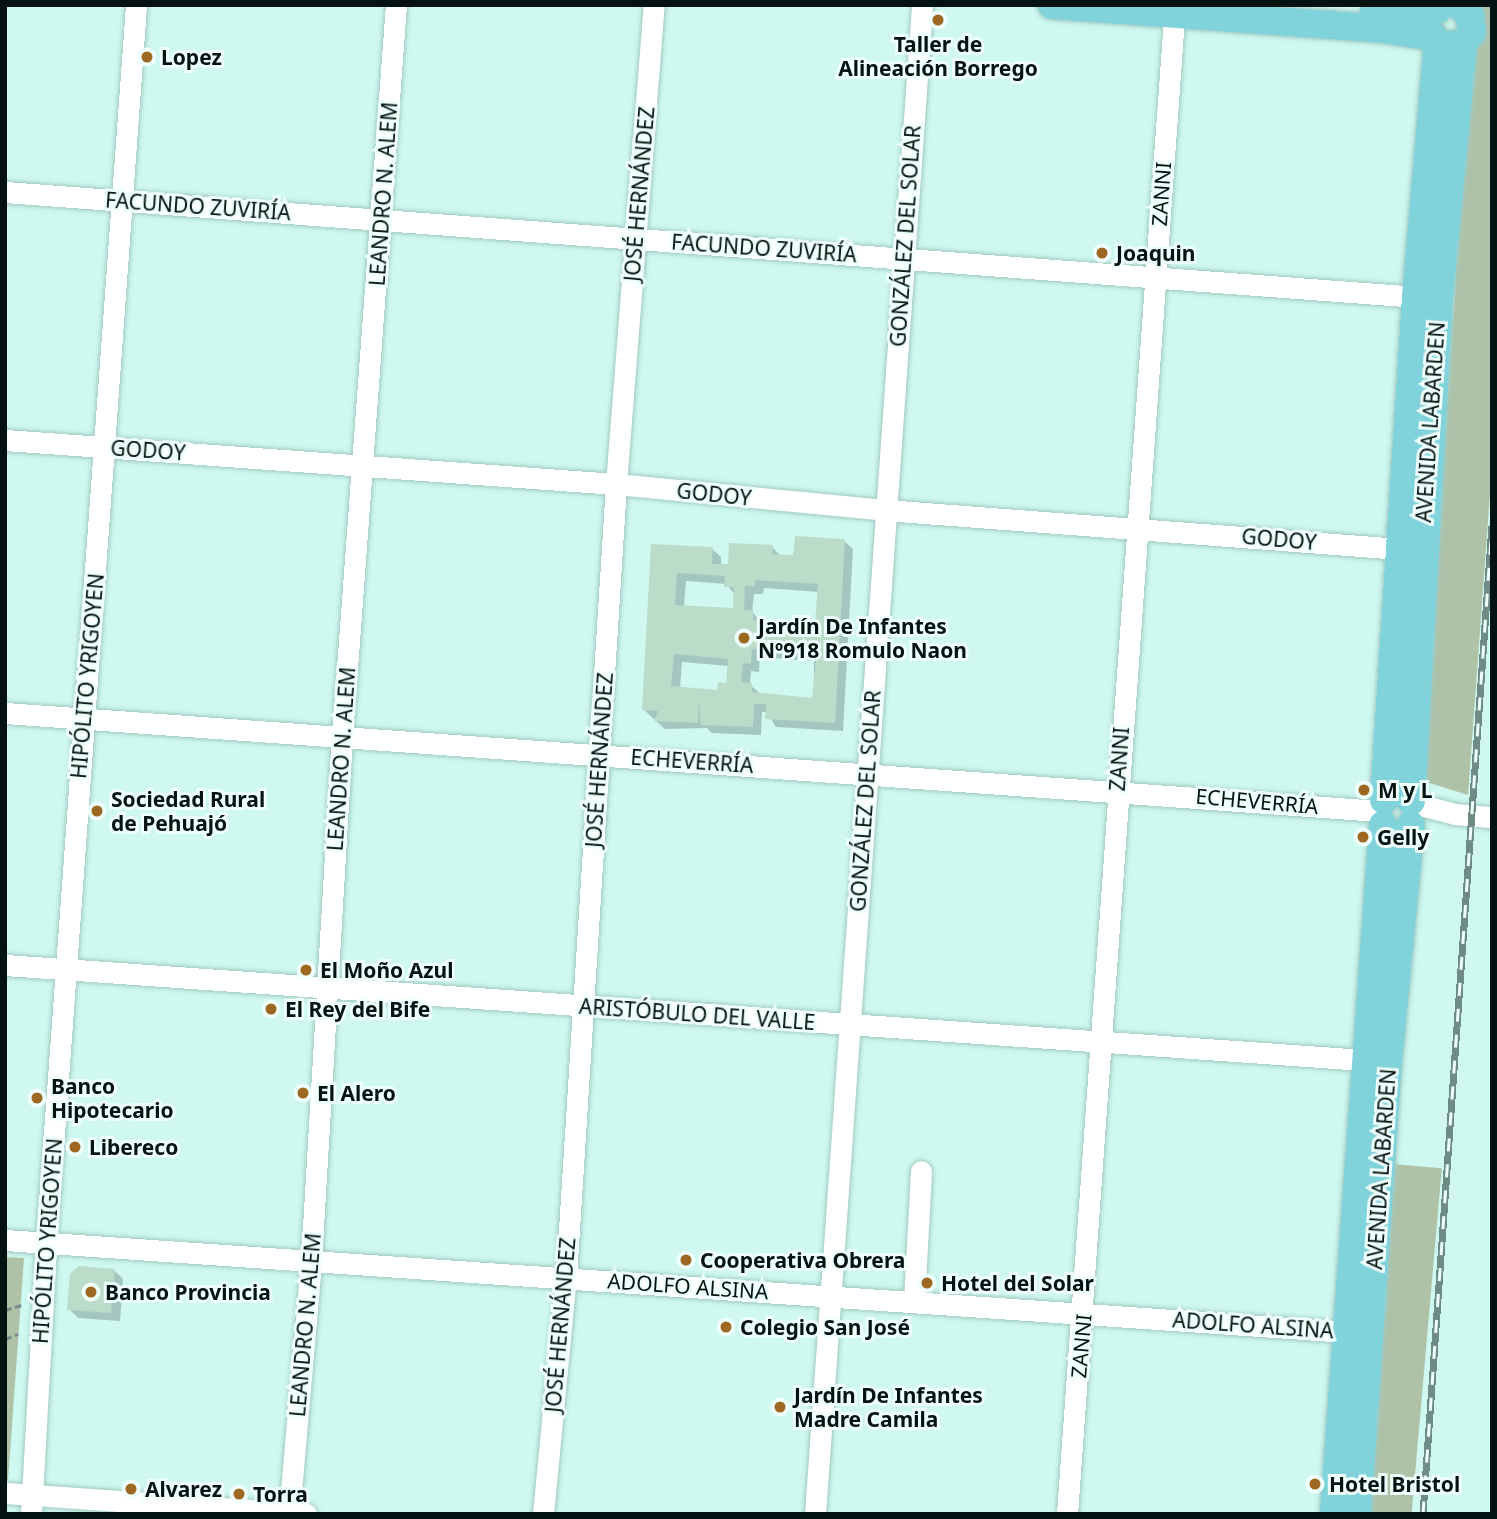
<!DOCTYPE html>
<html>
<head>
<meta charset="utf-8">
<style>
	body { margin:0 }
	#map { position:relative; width:1497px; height:1519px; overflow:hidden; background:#cef8f0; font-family:"Noto Sans",sans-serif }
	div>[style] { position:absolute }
	.green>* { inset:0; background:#afc2a8; transform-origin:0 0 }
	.shadow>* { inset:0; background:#0003 }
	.building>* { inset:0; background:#badcc9 }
	.path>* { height:2.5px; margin-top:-1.25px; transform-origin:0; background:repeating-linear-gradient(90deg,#73908b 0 7px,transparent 0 10.5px) }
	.roads { filter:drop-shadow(0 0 2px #a2cac3) drop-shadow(0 0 2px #a2cac3) }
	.minor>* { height:21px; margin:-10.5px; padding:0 10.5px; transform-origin:10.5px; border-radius:10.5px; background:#fff }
	.major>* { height:28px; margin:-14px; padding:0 14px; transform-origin:14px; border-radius:14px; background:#80d2db }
	.rail>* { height:7px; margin-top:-3.5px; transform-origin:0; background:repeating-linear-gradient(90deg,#eefffc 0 13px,#6e8b86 0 26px); box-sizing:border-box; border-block:2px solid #6e8b86 }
	.dots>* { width:19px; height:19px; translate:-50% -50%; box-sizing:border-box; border:4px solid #eefffc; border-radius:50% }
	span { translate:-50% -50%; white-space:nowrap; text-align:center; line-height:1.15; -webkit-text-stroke:6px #eefffc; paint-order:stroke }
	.poi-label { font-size:21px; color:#041311; font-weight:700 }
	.left { translate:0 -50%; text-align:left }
	.street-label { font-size:21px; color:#041311 }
	.frame { position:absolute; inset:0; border:7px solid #041311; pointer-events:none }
</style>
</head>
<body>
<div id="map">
	<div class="green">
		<i style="clip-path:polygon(1473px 5px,1492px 5px,1492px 466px,1468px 795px,1423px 781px)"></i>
		<i style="left:1392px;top:1164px;width:50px;height:351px;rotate:5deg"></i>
		<i style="clip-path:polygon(5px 1257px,24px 1258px,8px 1480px,5px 1480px)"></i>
	</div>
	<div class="shadow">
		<i style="clip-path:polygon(evenodd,844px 541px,853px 549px,843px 731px,776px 727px,767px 712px,762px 712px,761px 735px,712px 733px,707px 728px,665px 729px,643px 709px,653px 546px,712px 549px,721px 557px,721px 566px,730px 566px,772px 547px,782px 557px,795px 557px,844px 541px,686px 581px,726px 584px,736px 596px,735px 610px,684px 607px,686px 581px,844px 541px,764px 588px,820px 592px,817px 626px,761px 621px,752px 612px,754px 594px,763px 594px,764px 588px,844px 541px,760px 657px,814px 661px,814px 700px,761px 694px,750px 685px,751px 671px,759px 672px,760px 657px,844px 541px,682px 662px,729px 666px,727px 685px,719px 692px,680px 688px,682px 662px)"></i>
		<i style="clip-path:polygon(114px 1270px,123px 1279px,120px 1321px,78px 1318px,69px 1309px)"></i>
	</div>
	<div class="building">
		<i style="clip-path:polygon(evenodd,795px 536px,845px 539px,835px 723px,765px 719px,766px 704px,754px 704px,753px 727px,701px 725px,699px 702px,698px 723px,654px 721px,658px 711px,642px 710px,651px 544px,713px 547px,712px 564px,728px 564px,729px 543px,773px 545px,772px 554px,793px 555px,795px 536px,677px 573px,725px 576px,724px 587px,734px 587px,733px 608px,675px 605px,677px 573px,795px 536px,755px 580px,818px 584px,815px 624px,753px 620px,753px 610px,744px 610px,745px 586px,755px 586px,755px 580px,795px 536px,752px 649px,810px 654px,809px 659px,816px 660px,812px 698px,752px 692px,752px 683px,741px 682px,743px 663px,751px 664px,752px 649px,795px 536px,674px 654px,728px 659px,726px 683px,718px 682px,717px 690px,671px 686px,674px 654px)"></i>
		<i style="clip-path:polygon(79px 1266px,115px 1269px,111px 1313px,67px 1310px,70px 1274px)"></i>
	</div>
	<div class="path">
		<i style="left:5px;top:1310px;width:17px;rotate:-17deg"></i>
		<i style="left:5px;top:1339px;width:14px;rotate:-21deg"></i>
	</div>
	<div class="roads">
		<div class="minor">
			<i style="left:5px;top:192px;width:1430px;rotate:4.25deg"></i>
			<i style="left:5px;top:440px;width:613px;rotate:4.12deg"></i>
			<i style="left:616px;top:484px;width:270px;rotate:5.5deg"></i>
			<i style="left:885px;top:510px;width:530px;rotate:4.33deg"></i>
			<i style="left:5px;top:713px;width:1376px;rotate:4.08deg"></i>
			<i style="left:1413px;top:803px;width:43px;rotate:14.7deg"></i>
			<i style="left:1455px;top:814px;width:37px;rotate:5deg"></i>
			<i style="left:5px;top:965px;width:1377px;rotate:4deg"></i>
			<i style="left:5px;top:1240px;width:1359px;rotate:3.92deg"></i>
			<i style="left:914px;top:1301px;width:130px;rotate:-86.9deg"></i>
			<i style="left:5px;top:1493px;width:302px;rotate:4deg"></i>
			<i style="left:31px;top:1514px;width:271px;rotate:-86.8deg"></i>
			<i style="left:46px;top:1243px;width:1241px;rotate:-85.84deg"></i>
			<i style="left:289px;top:1514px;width:254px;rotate:-85deg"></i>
			<i style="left:311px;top:1261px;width:526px;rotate:-86.62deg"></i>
			<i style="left:342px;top:736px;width:733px;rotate:-85.78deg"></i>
			<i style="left:543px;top:1514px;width:238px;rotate:-84.5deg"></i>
			<i style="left:566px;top:1277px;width:795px;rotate:-86.39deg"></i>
			<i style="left:616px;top:484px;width:481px;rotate:-85.5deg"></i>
			<i style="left:815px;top:1514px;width:1513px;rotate:-85.94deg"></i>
			<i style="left:1067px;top:1514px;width:1513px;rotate:-85.91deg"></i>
		</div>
		<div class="major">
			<i style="left:1052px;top:5px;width:325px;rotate:4.1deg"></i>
			<i style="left:1376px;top:28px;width:59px;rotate:8.8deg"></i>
			<i style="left:1374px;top:14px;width:63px;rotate:-3.6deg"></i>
			<i style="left:1445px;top:46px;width:18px;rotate:-9deg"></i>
			<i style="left:1463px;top:43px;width:14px;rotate:-51deg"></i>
			<i style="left:1472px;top:32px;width:17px;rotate:-97deg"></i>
			<i style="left:1470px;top:15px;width:16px;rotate:-140deg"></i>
			<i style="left:1384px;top:800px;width:504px;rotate:-86.36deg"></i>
			<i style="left:1416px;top:297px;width:256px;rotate:-85.1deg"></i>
			<i style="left:1411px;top:801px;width:504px;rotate:-86.81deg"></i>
			<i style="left:1439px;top:298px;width:256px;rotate:-84.6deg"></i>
			<i style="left:1334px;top:1514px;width:691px;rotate:-85.93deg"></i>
			<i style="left:1357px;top:1514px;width:453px;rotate:-86.1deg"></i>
			<i style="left:1388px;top:1062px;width:238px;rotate:-84.5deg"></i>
		</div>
	</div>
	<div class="rail">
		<i style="left:1423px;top:1514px;width:991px;rotate:-86.01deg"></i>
	</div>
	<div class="dots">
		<i style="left:938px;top:20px;background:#9e6722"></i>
		<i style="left:147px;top:57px;background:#9e6722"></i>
		<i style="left:1102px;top:253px;background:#9e6722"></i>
		<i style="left:744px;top:638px;background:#9e6722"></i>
		<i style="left:1364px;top:790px;background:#9e6722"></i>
		<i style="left:97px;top:811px;background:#9e6722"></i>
		<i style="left:1363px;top:837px;background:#9e6722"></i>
		<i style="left:306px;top:970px;background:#9e6722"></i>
		<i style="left:271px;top:1009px;background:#9e6722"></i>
		<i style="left:303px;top:1093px;background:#9e6722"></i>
		<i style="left:37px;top:1098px;background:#9e6722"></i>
		<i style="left:75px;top:1147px;background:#9e6722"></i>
		<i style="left:686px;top:1260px;background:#9e6722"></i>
		<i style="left:927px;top:1283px;background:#9e6722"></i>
		<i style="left:91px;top:1292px;background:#9e6722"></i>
		<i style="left:726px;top:1327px;background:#9e6722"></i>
		<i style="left:780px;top:1407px;background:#9e6722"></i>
		<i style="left:1315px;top:1484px;background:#9e6722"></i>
		<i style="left:131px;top:1489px;background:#9e6722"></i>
		<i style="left:239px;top:1494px;background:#9e6722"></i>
	</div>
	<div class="poi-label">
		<span style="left:938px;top:56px">Taller de<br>Alineación Borrego</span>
		<span class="left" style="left:161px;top:57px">Lopez</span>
		<span class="left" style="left:1116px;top:253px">Joaquin</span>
		<span class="left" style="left:758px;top:638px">Jardín De Infantes<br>Nº918 Romulo Naon</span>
		<span class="left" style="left:1378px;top:790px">M y L</span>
		<span class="left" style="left:111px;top:811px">Sociedad Rural<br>de Pehuajó</span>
		<span class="left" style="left:1377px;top:837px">Gelly</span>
		<span class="left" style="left:320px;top:970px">El Moño Azul</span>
		<span class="left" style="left:285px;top:1009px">El Rey del Bife</span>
		<span class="left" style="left:51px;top:1098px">Banco<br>Hipotecario</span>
		<span class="left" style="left:317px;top:1093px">El Alero</span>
		<span class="left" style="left:89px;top:1147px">Libereco</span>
		<span class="left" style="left:700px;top:1260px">Cooperativa Obrera</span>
		<span class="left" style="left:941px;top:1283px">Hotel del Solar</span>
		<span class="left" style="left:105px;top:1292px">Banco Provincia</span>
		<span class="left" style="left:740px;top:1327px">Colegio San José</span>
		<span class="left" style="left:794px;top:1407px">Jardín De Infantes<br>Madre Camila</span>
		<span class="left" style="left:1329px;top:1484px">Hotel Bristol</span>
		<span class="left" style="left:145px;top:1489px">Alvarez</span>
		<span class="left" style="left:253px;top:1494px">Torra</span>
	</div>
	<div class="street-label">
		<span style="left:383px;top:194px;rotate:-86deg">LEANDRO N. ALEM</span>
		<span style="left:639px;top:194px;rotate:-85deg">JOSÉ HERNÁNDEZ</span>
		<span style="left:1161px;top:194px;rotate:-86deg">ZANNI</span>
		<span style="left:198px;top:206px;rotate:4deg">FACUNDO ZUVIRÍA</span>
		<span style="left:905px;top:236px;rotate:-86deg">GONZÁLEZ DEL SOLAR</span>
		<span style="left:764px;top:248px;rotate:4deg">FACUNDO ZUVIRÍA</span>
		<span style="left:1430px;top:422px;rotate:-86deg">AVENIDA LABARDEN</span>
		<span style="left:148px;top:450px;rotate:4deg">GODOY</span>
		<span style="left:714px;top:494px;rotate:6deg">GODOY</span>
		<span style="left:1279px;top:539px;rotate:5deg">GODOY</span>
		<span style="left:87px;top:676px;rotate:-85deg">HIPÓLITO YRIGOYEN</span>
		<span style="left:341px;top:759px;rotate:-86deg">LEANDRO N. ALEM</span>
		<span style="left:1119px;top:759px;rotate:-86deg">ZANNI</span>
		<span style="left:599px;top:760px;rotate:-86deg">JOSÉ HERNÁNDEZ</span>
		<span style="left:692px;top:761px;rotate:4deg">ECHEVERRÍA</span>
		<span style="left:865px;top:801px;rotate:-86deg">GONZÁLEZ DEL SOLAR</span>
		<span style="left:1257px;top:801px;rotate:5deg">ECHEVERRÍA</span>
		<span style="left:697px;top:1014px;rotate:4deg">ARISTÓBULO DEL VALLE</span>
		<span style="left:1381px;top:1169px;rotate:-86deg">AVENIDA LABARDEN</span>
		<span style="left:47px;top:1241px;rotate:-86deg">HIPÓLITO YRIGOYEN</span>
		<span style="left:688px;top:1286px;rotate:4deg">ADOLFO ALSINA</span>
		<span style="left:305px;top:1325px;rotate:-85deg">LEANDRO N. ALEM</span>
		<span style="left:560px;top:1325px;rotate:-85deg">JOSÉ HERNÁNDEZ</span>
		<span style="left:1253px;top:1325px;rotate:4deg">ADOLFO ALSINA</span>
		<span style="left:1081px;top:1346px;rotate:-85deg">ZANNI</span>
	</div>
	<div class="frame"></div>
</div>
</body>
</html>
